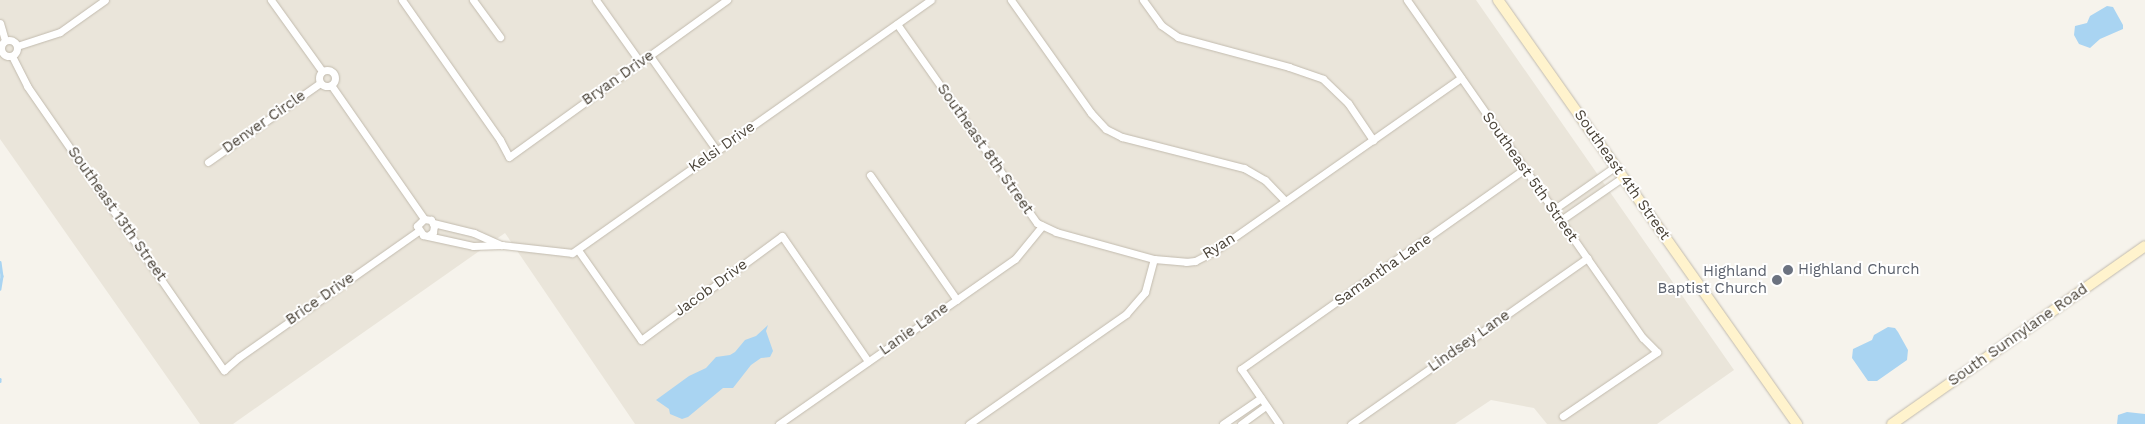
<!DOCTYPE html>
<html>
<head>
<meta charset="utf-8">
<style>
	body { margin:0 }
	#map { position:relative; width:2145px; height:424px; overflow:hidden; background:#f6f3ec; font-family:"Work Sans",sans-serif }
	div>[style] { position:absolute }
	.residential>* { inset:0; background:#eae5da }
	.water>* { inset:0; background:#a9d4f2 }
	.stream>* { height:2.5px; margin:-1.25px; padding:0 1.25px; transform-origin:1.25px; border-radius:1.25px; background:#a9d4f2 }
	.roads { filter:drop-shadow(0 0 1px #c2bbae) drop-shadow(0 0 1px #c2bbae) }
	.street>* { height:7px; margin:-3.5px; padding:0 3.5px; transform-origin:3.5px; border-radius:3.5px; background:#fff }
	.street>.ring { margin:-3.5px; padding:0; box-sizing:content-box; background:none; border:7px solid #fff; border-radius:50% }
	.secondary>* { height:10px; margin:-5px; padding:0 5px; transform-origin:5px; border-radius:5px; background:#fff3cd }
	.dots>* { width:14px; height:14px; translate:-50% -50%; box-sizing:border-box; border:2px solid #fff; border-radius:50% }
	span { translate:-50% -50%; white-space:nowrap; text-align:center; line-height:1.15; -webkit-text-stroke:4px #fff; paint-order:stroke }
	.street-label { font-size:15px; color:#4b4439 }
	.worship-label { font-size:15px; color:#5b616d }
	.left { translate:0 -50%; text-align:left }
	.right { translate:-100% -50%; text-align:right }
</style>
</head>
<body>
<div id="map">
	<div class="residential">
		<i style="clip-path:polygon(0 0,1476px 0,1734px 370px,1657px 424px,1547px 424px,1534px 408px,1491px 400px,1455px 424px,635px 424px,505px 233px,233px 424px,200px 424px,0 139px)"></i>
	</div>
	<div class="water">
		<i style="clip-path:polygon(2107px 6px,2113px 7px,2123px 25px,2123px 29px,2100px 39px,2090px 48px,2079px 44px,2074px 35px,2075px 26px,2087px 23px,2090px 16px)"></i>
		<i style="clip-path:polygon(768px 325px,766px 331px,773px 351px,770px 357px,761px 358px,751px 365px,733px 388px,723px 388px,688px 417px,682px 419px,670px 414px,669px 409px,656px 400px,689px 376px,706px 368px,716px 357px,730px 355px,735px 352px,745px 340px,756px 336px)"></i>
		<i style="clip-path:polygon(1888px 327px,1895px 328px,1898px 332px,1908px 350px,1907px 360px,1877px 381px,1868px 381px,1852px 358px,1853px 349px,1872px 340px,1874px 335px)"></i>
		<i style="clip-path:polygon(2127px 412px,2145px 414px,2145px 424px,2117px 424px,2118px 415px)"></i>
	</div>
	<div class="stream">
		<i style="left:0;top:262px;width:14px;rotate:82deg"></i>
		<i style="left:2px;top:276px;width:13px;rotate:99deg"></i>
		<i style="left:0;top:379px;width:2px;rotate:90deg"></i>
	</div>
	<div class="roads">
		<div class="street">
			<i style="left:271px;top:0;width:87px;rotate:54.3deg"></i>
			<i style="left:402px;top:0;width:171px;rotate:55deg"></i>
			<i style="left:500px;top:140px;width:19px;rotate:62deg"></i>
			<i style="left:509px;top:157px;width:269px;rotate:-35.8deg"></i>
			<i style="left:473px;top:0;width:46px;rotate:53.9deg"></i>
			<i style="left:596px;top:0;width:76px;rotate:54.6deg"></i>
			<i style="left:1011px;top:0;width:138px;rotate:54.7deg"></i>
			<i style="left:1091px;top:113px;width:22px;rotate:47deg"></i>
			<i style="left:1106px;top:129px;width:18px;rotate:27deg"></i>
			<i style="left:1122px;top:137px;width:126px;rotate:14.3deg"></i>
			<i style="left:1244px;top:168px;width:24px;rotate:30deg"></i>
			<i style="left:1265px;top:180px;width:29px;rotate:46deg"></i>
			<i style="left:1143px;top:0;width:31px;rotate:54deg"></i>
			<i style="left:1161px;top:25px;width:21px;rotate:35deg"></i>
			<i style="left:1178px;top:37px;width:115px;rotate:15.1deg"></i>
			<i style="left:1289px;top:67px;width:36px;rotate:19deg"></i>
			<i style="left:1323px;top:79px;width:35px;rotate:44deg"></i>
			<i style="left:1348px;top:103px;width:45px;rotate:56deg"></i>
			<i style="left:1407px;top:0;width:412px;rotate:55.1deg"></i>
			<i style="left:1643px;top:338px;width:20px;rotate:45deg"></i>
			<i style="left:1657px;top:352px;width:114px;rotate:145.8deg"></i>
			<i style="left:0;top:23px;width:18px;rotate:74deg"></i>
			<i style="left:897px;top:24px;width:243px;rotate:54.9deg"></i>
			<i style="left:1037px;top:223px;width:21px;rotate:25deg"></i>
			<i style="left:1056px;top:232px;width:102px;rotate:15.4deg"></i>
			<i class="ring" style="left:1px;top:40px;width:9px;height:9px"></i>
			<i style="left:17px;top:46px;width:45px;rotate:-18deg"></i>
			<i style="left:60px;top:32px;width:55px;rotate:-35.4deg"></i>
			<i style="left:12px;top:56px;width:34px;rotate:63deg"></i>
			<i style="left:27px;top:86px;width:346px;rotate:55.3deg"></i>
			<i style="left:224px;top:370px;width:20px;rotate:-41deg"></i>
			<i style="left:239px;top:357px;width:219px;rotate:-35.1deg"></i>
			<i style="left:650px;top:56px;width:116px;rotate:54.8deg"></i>
			<i class="ring" style="left:319px;top:70px;width:9px;height:9px"></i>
			<i style="left:331px;top:85px;width:163px;rotate:55.2deg"></i>
			<i style="left:208px;top:162px;width:137px;rotate:-35.2deg"></i>
			<i style="left:870px;top:175px;width:152px;rotate:55.2deg"></i>
			<i style="left:1553px;top:210px;width:77px;rotate:-34.9deg"></i>
			<i style="left:1561px;top:220px;width:75px;rotate:-34.7deg"></i>
			<i style="left:433px;top:223px;width:42px;rotate:13.7deg"></i>
			<i style="left:474px;top:233px;width:30px;rotate:24deg"></i>
			<i style="left:429px;top:235px;width:5px;rotate:-37deg"></i>
			<i style="left:433px;top:232px;width:6px;rotate:-81deg"></i>
			<i style="left:434px;top:226px;width:7px;rotate:-117deg"></i>
			<i style="left:431px;top:220px;width:7px;rotate:-172deg"></i>
			<i style="left:424px;top:219px;width:10px;rotate:135deg"></i>
			<i style="left:417px;top:226px;width:11px;rotate:56deg"></i>
			<i style="left:423px;top:235px;width:51px;rotate:12.4deg"></i>
			<i style="left:473px;top:246px;width:29px;rotate:-2deg"></i>
			<i style="left:502px;top:245px;width:70px;rotate:6.5deg"></i>
			<i style="left:572px;top:253px;width:439px;rotate:-35.2deg"></i>
			<i style="left:578px;top:250px;width:110px;rotate:55deg"></i>
			<i style="left:641px;top:340px;width:175px;rotate:-36.4deg"></i>
			<i style="left:782px;top:236px;width:152px;rotate:55.5deg"></i>
			<i style="left:779px;top:424px;width:288px;rotate:-35deg"></i>
			<i style="left:1015px;top:259px;width:43px;rotate:-50.7deg"></i>
			<i style="left:969px;top:424px;width:192px;rotate:-35deg"></i>
			<i style="left:1126px;top:314px;width:29px;rotate:-49deg"></i>
			<i style="left:1145px;top:292px;width:34px;rotate:-75deg"></i>
			<i style="left:1154px;top:259px;width:32px;rotate:5deg"></i>
			<i style="left:1186px;top:262px;width:9px;rotate:-6deg"></i>
			<i style="left:1195px;top:261px;width:20px;rotate:-27deg"></i>
			<i style="left:1213px;top:252px;width:303px;rotate:-35.1deg"></i>
			<i style="left:1223px;top:424px;width:46px;rotate:-34.4deg"></i>
			<i style="left:1241px;top:424px;width:31px;rotate:-36deg"></i>
			<i style="left:1279px;top:424px;width:67px;rotate:-124.6deg"></i>
			<i style="left:1241px;top:369px;width:347px;rotate:-35.2deg"></i>
			<i style="left:1351px;top:424px;width:289px;rotate:-35.1deg"></i>
		</div>
		<div class="secondary">
			<i style="left:1498px;top:0;width:519px;rotate:54.81deg"></i>
			<i style="left:1892px;top:424px;width:309px;rotate:-35.1deg"></i>
		</div>
	</div>
	<div class="dots">
		<i style="left:1788px;top:270px;background:#6b7280"></i>
		<i style="left:1777px;top:280px;background:#6b7280"></i>
	</div>
	<div class="street-label">
		<span style="left:618px;top:78px;rotate:-35deg">Bryan Drive</span>
		<span style="left:264px;top:122px;rotate:-35deg">Denver Circle</span>
		<span style="left:722px;top:147px;rotate:-35deg">Kelsi Drive</span>
		<span style="left:985px;top:149px;rotate:55deg">Southeast 8th Street</span>
		<span style="left:1622px;top:175px;rotate:55deg">Southeast 4th Street</span>
		<span style="left:1530px;top:177px;rotate:55deg">Southeast 5th Street</span>
		<span style="left:117px;top:214px;rotate:55deg">Southeast 13th Street</span>
		<span style="left:1219px;top:246px;rotate:-32deg">Ryan</span>
		<span style="left:1383px;top:270px;rotate:-35deg">Samantha Lane</span>
		<span style="left:711px;top:288px;rotate:-36deg">Jacob Drive</span>
		<span style="left:320px;top:299px;rotate:-35deg">Brice Drive</span>
		<span style="left:914px;top:329px;rotate:-35deg">Lanie Lane</span>
		<span style="left:2018px;top:335px;rotate:-35deg">South Sunnylane Road</span>
		<span style="left:1469px;top:341px;rotate:-35deg">Lindsey Lane</span>
	</div>
	<div class="worship-label">
		<span class="left" style="left:1798px;top:270px">Highland Church</span>
		<span class="right" style="left:1767px;top:280px">Highland<br>Baptist Church</span>
	</div>
</div>
</body>
</html>
